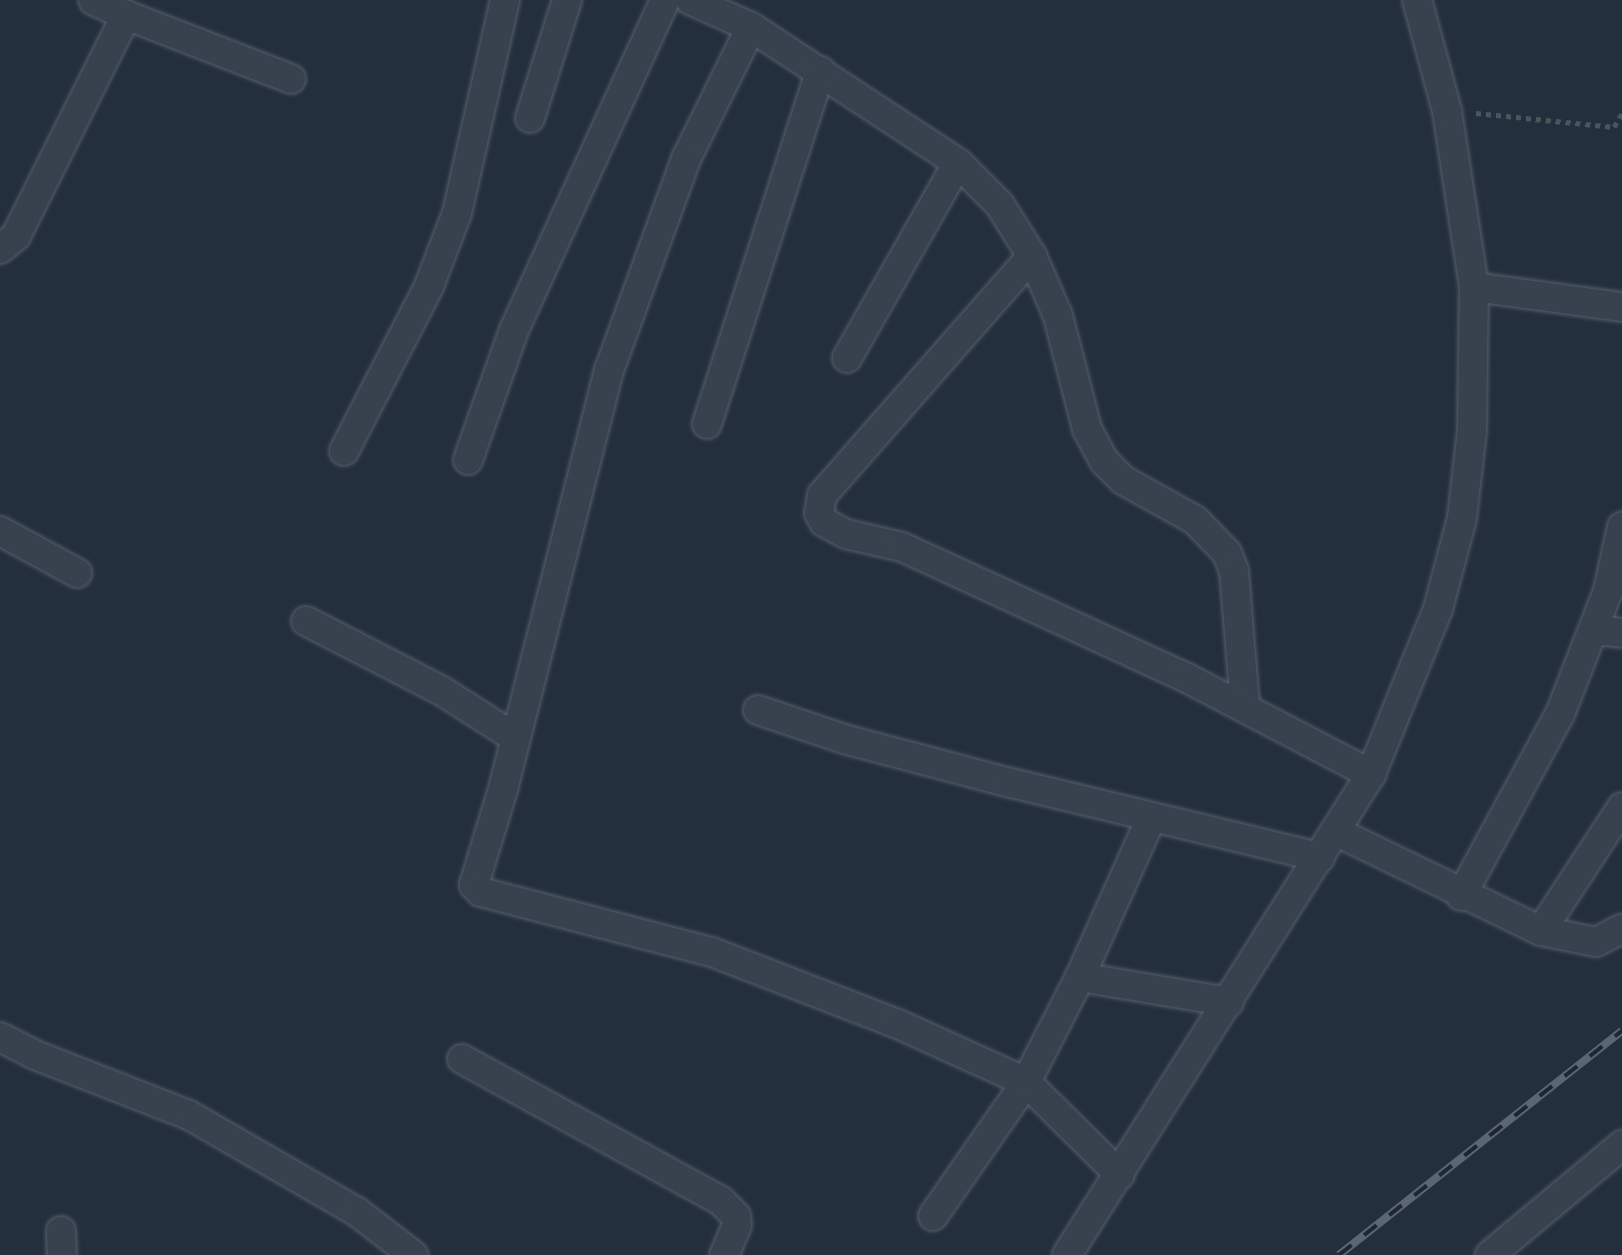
<!DOCTYPE html>
<html>
<head>
<meta charset="utf-8">
<style>
	body { margin:0 }
	#map { position:relative; width:1622px; height:1255px; overflow:hidden; background:#242f3e; font-family:"Nunito Sans",sans-serif }
	div>[style] { position:absolute }
	.path>* { height:4.5px; margin-top:-2.25px; transform-origin:0; background:repeating-linear-gradient(90deg,#44595c 0 5px,transparent 0 10px) }
	.roads { filter:drop-shadow(0 0 2px #565f6c) drop-shadow(0 0 2px #565f6c) }
	.street>* { height:28px; margin:-14px; padding:0 14px; transform-origin:14px; border-radius:14px; background:#38414e }
	.rail>* { height:8px; margin-top:-4px; transform-origin:0; background:repeating-linear-gradient(90deg,#1d2633 0 16px,#5a6575 0 32px); box-sizing:border-box; border-block:2px solid #5a6575 }
	span { translate:-50% -50%; white-space:nowrap; text-align:center; line-height:1.15; -webkit-text-stroke:6px #1d2633; paint-order:stroke }
</style>
</head>
<body>
<div id="map">
	<div class="path">
		<i style="left:1476px;top:113px;width:139px;rotate:5.8deg"></i>
		<i style="left:1614px;top:127px;width:16px;rotate:-60deg"></i>
	</div>
	<div class="roads">
		<div class="street">
			<i style="left:690px;top:0;width:67px;rotate:23.9deg"></i>
			<i style="left:751px;top:27px;width:147px;rotate:116.2deg"></i>
			<i style="left:686px;top:159px;width:225px;rotate:110deg"></i>
			<i style="left:609px;top:370px;width:429px;rotate:104.2deg"></i>
			<i style="left:504px;top:786px;width:103px;rotate:106.9deg"></i>
			<i style="left:474px;top:885px;width:10px;rotate:45deg"></i>
			<i style="left:481px;top:892px;width:239px;rotate:14.6deg"></i>
			<i style="left:712px;top:952px;width:199px;rotate:21.2deg"></i>
			<i style="left:898px;top:1024px;width:141px;rotate:24.4deg"></i>
			<i style="left:1026px;top:1082px;width:132px;rotate:44.7deg"></i>
			<i style="left:126px;top:15px;width:177px;rotate:21.2deg"></i>
			<i style="left:751px;top:27px;width:248px;rotate:33.3deg"></i>
			<i style="left:958px;top:163px;width:59px;rotate:45deg"></i>
			<i style="left:1000px;top:205px;width:60px;rotate:57.9deg"></i>
			<i style="left:1032px;top:256px;width:65px;rotate:66.6deg"></i>
			<i style="left:1058px;top:316px;width:117px;rotate:75.6deg"></i>
			<i style="left:1087px;top:429px;width:36px;rotate:62deg"></i>
			<i style="left:1104px;top:461px;width:27px;rotate:45deg"></i>
			<i style="left:1123px;top:480px;width:82px;rotate:29.1deg"></i>
			<i style="left:1195px;top:520px;width:46px;rotate:45.9deg"></i>
			<i style="left:1227px;top:553px;width:19px;rotate:69deg"></i>
			<i style="left:1234px;top:571px;width:135px;rotate:85.3deg"></i>
			<i style="left:530px;top:118px;width:124px;rotate:-72.6deg"></i>
			<i style="left:0;top:249px;width:21px;rotate:-39deg"></i>
			<i style="left:16px;top:236px;width:247px;rotate:-63.5deg"></i>
			<i style="left:126px;top:15px;width:36px;rotate:-156deg"></i>
			<i style="left:1032px;top:256px;width:318px;rotate:131.3deg"></i>
			<i style="left:822px;top:495px;width:18px;rotate:99deg"></i>
			<i style="left:819px;top:513px;width:10px;rotate:61deg"></i>
			<i style="left:824px;top:522px;width:25px;rotate:29deg"></i>
			<i style="left:846px;top:534px;width:57px;rotate:13.1deg"></i>
			<i style="left:902px;top:547px;width:314px;rotate:24.7deg"></i>
			<i style="left:1187px;top:678px;width:208px;rotate:27.6deg"></i>
			<i style="left:1474px;top:287px;width:149px;rotate:7.7deg"></i>
			<i style="left:847px;top:358px;width:224px;rotate:-60.4deg"></i>
			<i style="left:707px;top:424px;width:371px;rotate:-72.2deg"></i>
			<i style="left:344px;top:451px;width:186px;rotate:-62.7deg"></i>
			<i style="left:429px;top:286px;width:78px;rotate:-69deg"></i>
			<i style="left:457px;top:213px;width:218px;rotate:-77.3deg"></i>
			<i style="left:468px;top:460px;width:138px;rotate:-70.5deg"></i>
			<i style="left:514px;top:330px;width:363px;rotate:-65.4deg"></i>
			<i style="left:0;top:531px;width:88px;rotate:28.6deg"></i>
			<i style="left:306px;top:621px;width:153px;rotate:27.2deg"></i>
			<i style="left:442px;top:691px;width:85px;rotate:32.6deg"></i>
			<i style="left:1594px;top:630px;width:28px;rotate:6deg"></i>
			<i style="left:758px;top:710px;width:91px;rotate:18.6deg"></i>
			<i style="left:844px;top:739px;width:173px;rotate:14.8deg"></i>
			<i style="left:1011px;top:783px;width:318px;rotate:13.5deg"></i>
			<i style="left:1337px;top:832px;width:227px;rotate:25.9deg"></i>
			<i style="left:1541px;top:931px;width:56px;rotate:11.3deg"></i>
			<i style="left:1596px;top:942px;width:29px;rotate:-27deg"></i>
			<i style="left:1461px;top:896px;width:207px;rotate:-61.5deg"></i>
			<i style="left:1560px;top:714px;width:132px;rotate:-68.7deg"></i>
			<i style="left:1608px;top:591px;width:66px;rotate:-77.7deg"></i>
			<i style="left:1541px;top:931px;width:148px;rotate:-56.8deg"></i>
			<i style="left:1080px;top:977px;width:151px;rotate:9.5deg"></i>
			<i style="left:0;top:1037px;width:39px;rotate:27deg"></i>
			<i style="left:35px;top:1055px;width:165px;rotate:21.3deg"></i>
			<i style="left:189px;top:1115px;width:194px;rotate:30deg"></i>
			<i style="left:357px;top:1212px;width:71px;rotate:37.5deg"></i>
			<i style="left:462px;top:1059px;width:295px;rotate:28.7deg"></i>
			<i style="left:721px;top:1201px;width:21px;rotate:45deg"></i>
			<i style="left:736px;top:1216px;width:9px;rotate:84deg"></i>
			<i style="left:737px;top:1225px;width:33px;rotate:113deg"></i>
			<i style="left:933px;top:1216px;width:163px;rotate:-55.2deg"></i>
			<i style="left:1026px;top:1082px;width:118px;rotate:-62.8deg"></i>
			<i style="left:1080px;top:977px;width:174px;rotate:-65.9deg"></i>
			<i style="left:61px;top:1231px;width:24px;rotate:88deg"></i>
			<i style="left:1067px;top:1255px;width:569px;rotate:-57.71deg"></i>
			<i style="left:1371px;top:774px;width:178px;rotate:-67.9deg"></i>
			<i style="left:1438px;top:609px;width:94px;rotate:-75.2deg"></i>
			<i style="left:1462px;top:518px;width:89px;rotate:-83.5deg"></i>
			<i style="left:1472px;top:430px;width:143px;rotate:-89.2deg"></i>
			<i style="left:1474px;top:287px;width:178px;rotate:-98.7deg"></i>
			<i style="left:1447px;top:111px;width:115px;rotate:-105.1deg"></i>
			<i style="left:1490px;top:1255px;width:172px;rotate:-39.8deg"></i>
		</div>
	</div>
	<div class="rail">
		<i style="left:1339px;top:1255px;width:361px;rotate:-38.4deg"></i>
	</div>
</div>
</body>
</html>
